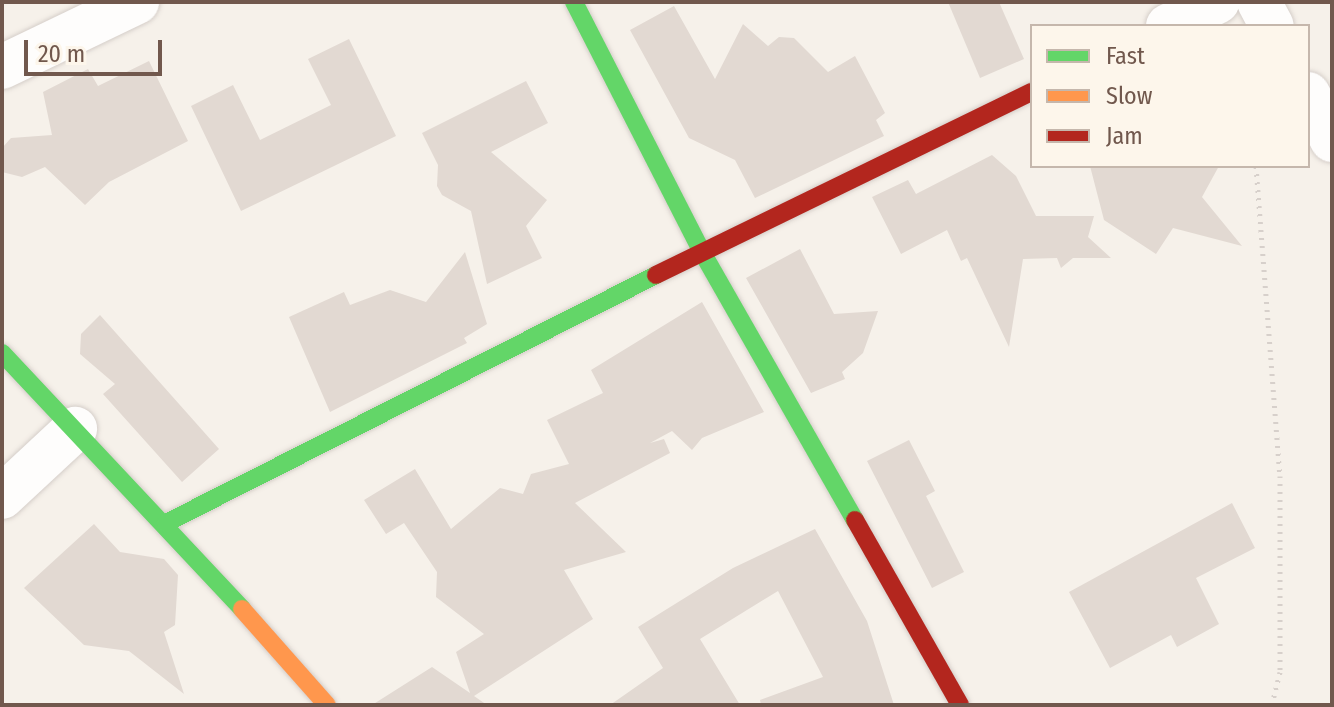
<!DOCTYPE html>
<html>
<head>
<meta charset="utf-8">
<style>
	body { margin:0 }
	#map { position:relative; width:1334px; height:707px; overflow:hidden; background:#f6f1ea; font-family:"Fira Sans Condensed",sans-serif }
	div>[style] { position:absolute }
	.building>* { inset:0; background:#e2d9d2 }
	.path>* { height:5px; margin-top:-2.5px; transform-origin:0; background:repeating-linear-gradient(90deg,#d7d0cb 0 2px,transparent 0 8px) }
	.roads { filter:drop-shadow(0 0 2px #d5cec9) drop-shadow(0 0 2px #d5cec9) }
	.street>* { height:44px; margin:-22px; padding:0 22px; transform-origin:22px; border-radius:22px; background:#fefdfc }
	.fast>* { height:18px; margin:-9px; padding:0 9px; transform-origin:9px; border-radius:9px; background:#63d668 }
	.slow>* { height:18px; margin:-9px; padding:0 9px; transform-origin:9px; border-radius:9px; background:#ff974d }
	.jam>* { height:18px; margin:-9px; padding:0 9px; transform-origin:9px; border-radius:9px; background:#b3261e }
	span { translate:-50% -50%; white-space:nowrap; text-align:center; line-height:1.15; -webkit-text-stroke:6px #fdf6eb; paint-order:stroke }
	.frame { position:absolute; inset:0; border:4px solid #71584d; pointer-events:none }
	.legend { position:absolute; left:1030px; top:24px; width:280px; height:144px; box-sizing:border-box; background:#fdf6eb; border:2px solid #c5b7ac; margin:0; padding:10px 14px; list-style:none; font-size:24px; color:#71584d }
	.legend li { display:flex; align-items:center; gap:16px; height:40px }
	.legend b { width:40px; border:2px solid #c5b7ac }
	.scale { position:absolute; left:24px; top:40px; width:138px; height:36px; box-sizing:border-box; border:4px solid #71584d; border-top:0; padding-left:10px; font-size:24px; line-height:28px; white-space:nowrap; color:#71584d; -webkit-text-stroke:6px #fdf6eb; paint-order:stroke }
</style>
</head>
<body>
<div id="map">
	<div class="building">
		<i style="clip-path:polygon(948px 2px,999px 2px,1024px 59px,980px 78px)"></i>
		<i style="clip-path:polygon(674px 6px,715px 79px,743px 24px,768px 46px,779px 37px,794px 38px,828px 72px,855px 56px,885px 113px,876px 120px,884px 136px,755px 198px,735px 160px,689px 138px,630px 30px)"></i>
		<i style="clip-path:polygon(349px 39px,396px 136px,241px 211px,191px 106px,233px 85px,260px 140px,331px 105px,308px 59px)"></i>
		<i style="clip-path:polygon(149px 61px,188px 141px,109px 182px,85px 205px,45px 167px,22px 177px,2px 172px,2px 148px,11px 138px,52px 135px,43px 92px,88px 69px,98px 86px)"></i>
		<i style="clip-path:polygon(526px 81px,548px 123px,491px 152px,547px 200px,526px 226px,542px 258px,487px 284px,471px 211px,442px 195px,437px 186px,438px 165px,422px 133px)"></i>
		<i style="clip-path:polygon(992px 155px,1016px 176px,1036px 216px,1094px 216px,1088px 237px,1111px 258px,1073px 258px,1061px 268px,1057px 258px,1023px 259px,1009px 347px,967px 258px,961px 261px,947px 230px,901px 254px,872px 197px,908px 180px,916px 194px)"></i>
		<i style="clip-path:polygon(1090px 166px,1219px 166px,1202px 197px,1242px 246px,1173px 228px,1156px 254px,1104px 220px)"></i>
		<i style="clip-path:polygon(800px 249px,834px 314px,878px 311px,863px 353px,842px 372px,845px 379px,811px 393px,746px 278px)"></i>
		<i style="clip-path:polygon(465px 252px,487px 324px,464px 338px,467px 343px,330px 412px,289px 317px,344px 292px,350px 305px,390px 290px,426px 302px)"></i>
		<i style="clip-path:polygon(702px 302px,764px 412px,702px 438px,692px 450px,672px 431px,650px 443px,664px 439px,670px 453px,575px 503px,626px 552px,564px 570px,593px 619px,474px 696px,487px 705px,372px 705px,432px 667px,470px 693px,456px 652px,484px 634px,436px 597px,437px 572px,404px 523px,386px 534px,364px 500px,415px 469px,451px 529px,500px 488px,523px 494px,531px 474px,569px 464px,547px 420px,603px 393px,591px 370px)"></i>
		<i style="clip-path:polygon(100px 315px,219px 449px,182px 482px,103px 394px,115px 384px,80px 354px,81px 334px)"></i>
		<i style="clip-path:polygon(909px 440px,935px 491px,926px 496px,964px 572px,932px 588px,867px 461px)"></i>
		<i style="clip-path:polygon(1232px 503px,1255px 548px,1196px 578px,1219px 624px,1177px 647px,1171px 635px,1110px 668px,1069px 592px)"></i>
		<i style="clip-path:polygon(94px 524px,120px 552px,164px 559px,178px 575px,175px 625px,164px 632px,184px 694px,129px 651px,84px 645px,24px 588px)"></i>
		<i style="clip-path:polygon(815px 529px,867px 621px,894px 705px,761px 705px,760px 700px,823px 677px,778px 591px,700px 639px,740px 705px,610px 705px,663px 668px,638px 627px,733px 568px)"></i>
	</div>
	<div class="path">
		<i style="left:1256px;top:166px;width:311px;rotate:85.6deg"></i>
		<i style="left:1280px;top:476px;width:196px;rotate:90deg"></i>
		<i style="left:1280px;top:672px;width:34px;rotate:104deg"></i>
	</div>
	<div class="roads">
		<div class="street">
			<i style="left:1259px;top:2px;width:27px;rotate:62deg"></i>
			<i style="left:1168px;top:26px;width:55px;rotate:-26.1deg"></i>
			<i style="left:2px;top:67px;width:150px;rotate:-25.7deg"></i>
			<i style="left:1308px;top:94px;width:52px;rotate:62.4deg"></i>
			<i style="left:2px;top:497px;width:100px;rotate:-43deg"></i>
		</div>
		<div class="fast">
			<i style="left:574px;top:2px;width:281px;rotate:62.9deg"></i>
			<i style="left:702px;top:252px;width:309px;rotate:60.3deg"></i>
			<i style="left:2px;top:353px;width:351px;rotate:46.8deg"></i>
			<i style="left:166px;top:523px;width:549px;rotate:-26.84deg"></i>
		</div>
		<div class="slow">
			<i style="left:242px;top:609px;width:128px;rotate:48.5deg"></i>
		</div>
		<div class="jam">
			<i style="left:656px;top:275px;width:418px;rotate:-26deg"></i>
			<i style="left:855px;top:520px;width:213px;rotate:60.4deg"></i>
		</div>
	</div>
	<div class="frame"></div>
	<ul class="legend">
	<li><b style="height:10px;background:#63d668"></b>Fast</li>
	<li><b style="height:10px;background:#ff974d"></b>Slow</li>
	<li><b style="height:10px;background:#b3261e"></b>Jam</li>
	</ul>
	<div class="scale">20 m</div>
</div>
</body>
</html>
